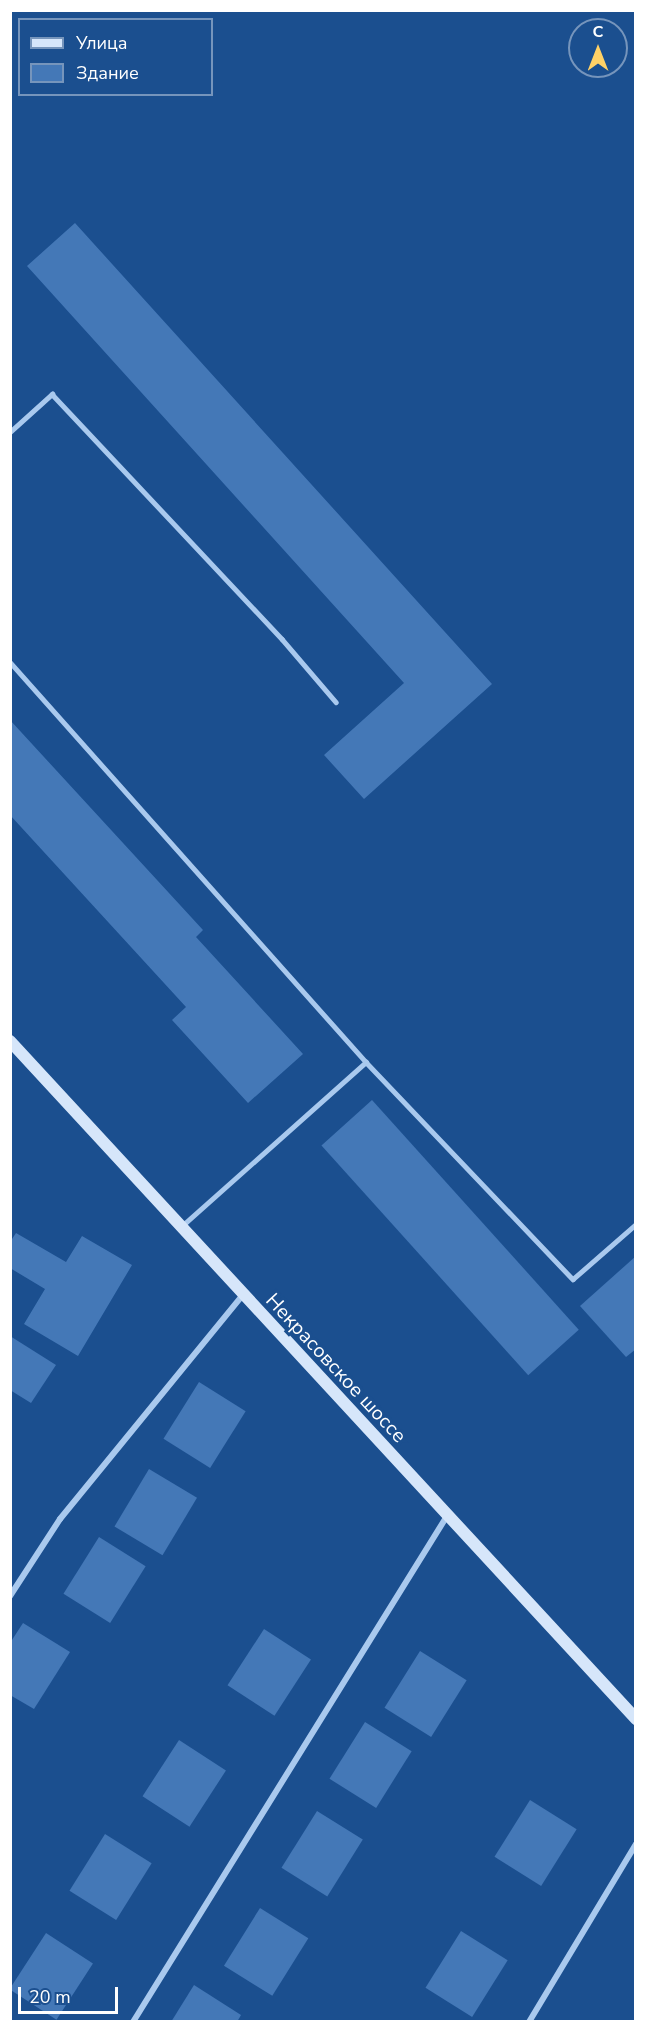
<!DOCTYPE html>
<html>
<head>
<meta charset="utf-8">
<style>
	body { margin:0 }
	#map { position:relative; width:646px; height:2032px; overflow:hidden; background:#1b4f8f; font-family:"Nunito Sans",sans-serif }
	div>[style] { position:absolute }
	.building>* { inset:0; background:#4478b7; transform-origin:0 0 }
	.service>* { height:4.5px; margin:-2.25px; padding:0 2.25px; transform-origin:2.25px; border-radius:2.25px; background:#a9c9ee }
	.minor>* { height:6px; margin:-3px; padding:0 3px; transform-origin:3px; border-radius:3px; background:#a9c9ee }
	.secondary>* { height:12px; margin:-6px; padding:0 6px; transform-origin:6px; border-radius:6px; background:#d6e6fa }
	span { translate:-50% -50%; white-space:nowrap; text-align:center; line-height:1.15; -webkit-text-stroke:6px #1b4f8f; paint-order:stroke }
	.street-label { font-size:20px; color:#fff }
	.frame { position:absolute; inset:0; border:12px solid #fff; pointer-events:none }
	.legend { position:absolute; left:18px; top:18px; width:195px; height:78px; box-sizing:border-box; background:#1b4f8f; border:2px solid #7695bc; margin:0; padding:8px 10px; list-style:none; font-size:18px; color:#fff }
	.legend li { display:flex; align-items:center; gap:12px; height:30px }
	.legend b { width:30px; border:2px solid #7695bc }
	.north { position:absolute; left:568px; top:18px; width:60px; height:60px; box-sizing:border-box; background:#1b4f8f; border:2px solid #7695bc; border-radius:50%; rotate:0deg; font-size:16px; font-weight:700; line-height:24px; text-align:center; color:#fff }
	.north::after { content:''; display:block; margin:auto; width:21px; height:27px; background:#ffd166; clip-path:polygon(50% 0,100% 100%,50% 72%,0 100%) }
	.scale { position:absolute; left:18px; top:1987px; width:100px; height:27px; box-sizing:border-box; border:3px solid #fff; border-top:0; padding-left:8px; font-size:18px; line-height:21px; white-space:nowrap; color:#fff; -webkit-text-stroke:4px #1b4f8f; paint-order:stroke }
</style>
</head>
<body>
<div id="map">
	<div class="building">
		<i style="clip-path:polygon(75px 223px,492px 684px,364px 799px,324px 755px,404px 683px,27px 266px)"></i>
		<i style="clip-path:polygon(10px 720px,203px 930px,196px 937px,303px 1054px,248px 1103px,172px 1020px,186px 1007px,10px 815px)"></i>
		<i style="left:372px;top:1100px;width:309px;height:68px;rotate:48deg"></i>
		<i style="clip-path:polygon(16px 1233px,66px 1262px,82px 1236px,132px 1265px,78px 1356px,24px 1324px,45px 1289px,10px 1268px,10px 1242px)"></i>
		<i style="clip-path:polygon(636px 1256px,636px 1349px,626px 1357px,580px 1306px)"></i>
		<i style="clip-path:polygon(10px 1336px,56px 1365px,31px 1403px,10px 1390px)"></i>
		<i style="left:199px;top:1382px;width:55px;height:67px;rotate:32deg"></i>
		<i style="left:149px;top:1469px;width:56px;height:67px;rotate:31deg"></i>
		<i style="left:99px;top:1537px;width:55px;height:67px;rotate:32deg"></i>
		<i style="clip-path:polygon(23px 1623px,70px 1652px,34px 1709px,10px 1695px,10px 1643px)"></i>
		<i style="left:264px;top:1629px;width:56px;height:67px;rotate:33deg"></i>
		<i style="left:420px;top:1651px;width:55px;height:67px;rotate:32deg"></i>
		<i style="left:365px;top:1722px;width:55px;height:67px;rotate:32deg"></i>
		<i style="left:179px;top:1740px;width:56px;height:67px;rotate:33deg"></i>
		<i style="left:530px;top:1800px;width:55px;height:67px;rotate:32deg"></i>
		<i style="left:317px;top:1811px;width:54px;height:67px;rotate:32deg"></i>
		<i style="left:105px;top:1834px;width:55px;height:67px;rotate:32deg"></i>
		<i style="left:260px;top:1908px;width:57px;height:68px;rotate:32deg"></i>
		<i style="left:461px;top:1931px;width:55px;height:67px;rotate:32deg"></i>
		<i style="left:46px;top:1933px;width:56px;height:67px;rotate:33deg"></i>
		<i style="clip-path:polygon(194px 1985px,241px 2015px,237px 2022px,171px 2022px)"></i>
	</div>
	<div class="service">
		<i style="left:10px;top:432px;width:57px;rotate:-42.1deg"></i>
		<i style="left:52px;top:394px;width:336px;rotate:46.8deg"></i>
		<i style="left:282px;top:639px;width:83px;rotate:49.4deg"></i>
		<i style="left:10px;top:662px;width:535px;rotate:48.33deg"></i>
		<i style="left:183px;top:1225px;width:245px;rotate:-41.7deg"></i>
		<i style="left:366px;top:1062px;width:300px;rotate:46.4deg"></i>
		<i style="left:573px;top:1279px;width:84px;rotate:-41.1deg"></i>
	</div>
	<div class="minor">
		<i style="left:10px;top:1596px;width:92px;rotate:-57deg"></i>
		<i style="left:60px;top:1519px;width:289px;rotate:-50.8deg"></i>
		<i style="left:133px;top:2022px;width:596px;rotate:-58.18deg"></i>
		<i style="left:529px;top:2022px;width:208px;rotate:-59deg"></i>
	</div>
	<div class="secondary">
		<i style="left:10px;top:1041px;width:923px;rotate:47.28deg"></i>
	</div>
	<div class="street-label">
		<span style="left:336px;top:1368px;rotate:47deg">Некрасовское шоссе</span>
	</div>
	<div class="frame"></div>
	<ul class="legend">
	<li><b style="height:8px;background:#d6e6fa"></b>Улица</li>
	<li><b style="height:16px;background:#4478b7"></b>Здание</li>
	</ul>
	<div class="north">С</div>
	<div class="scale">20 m</div>
</div>
</body>
</html>
